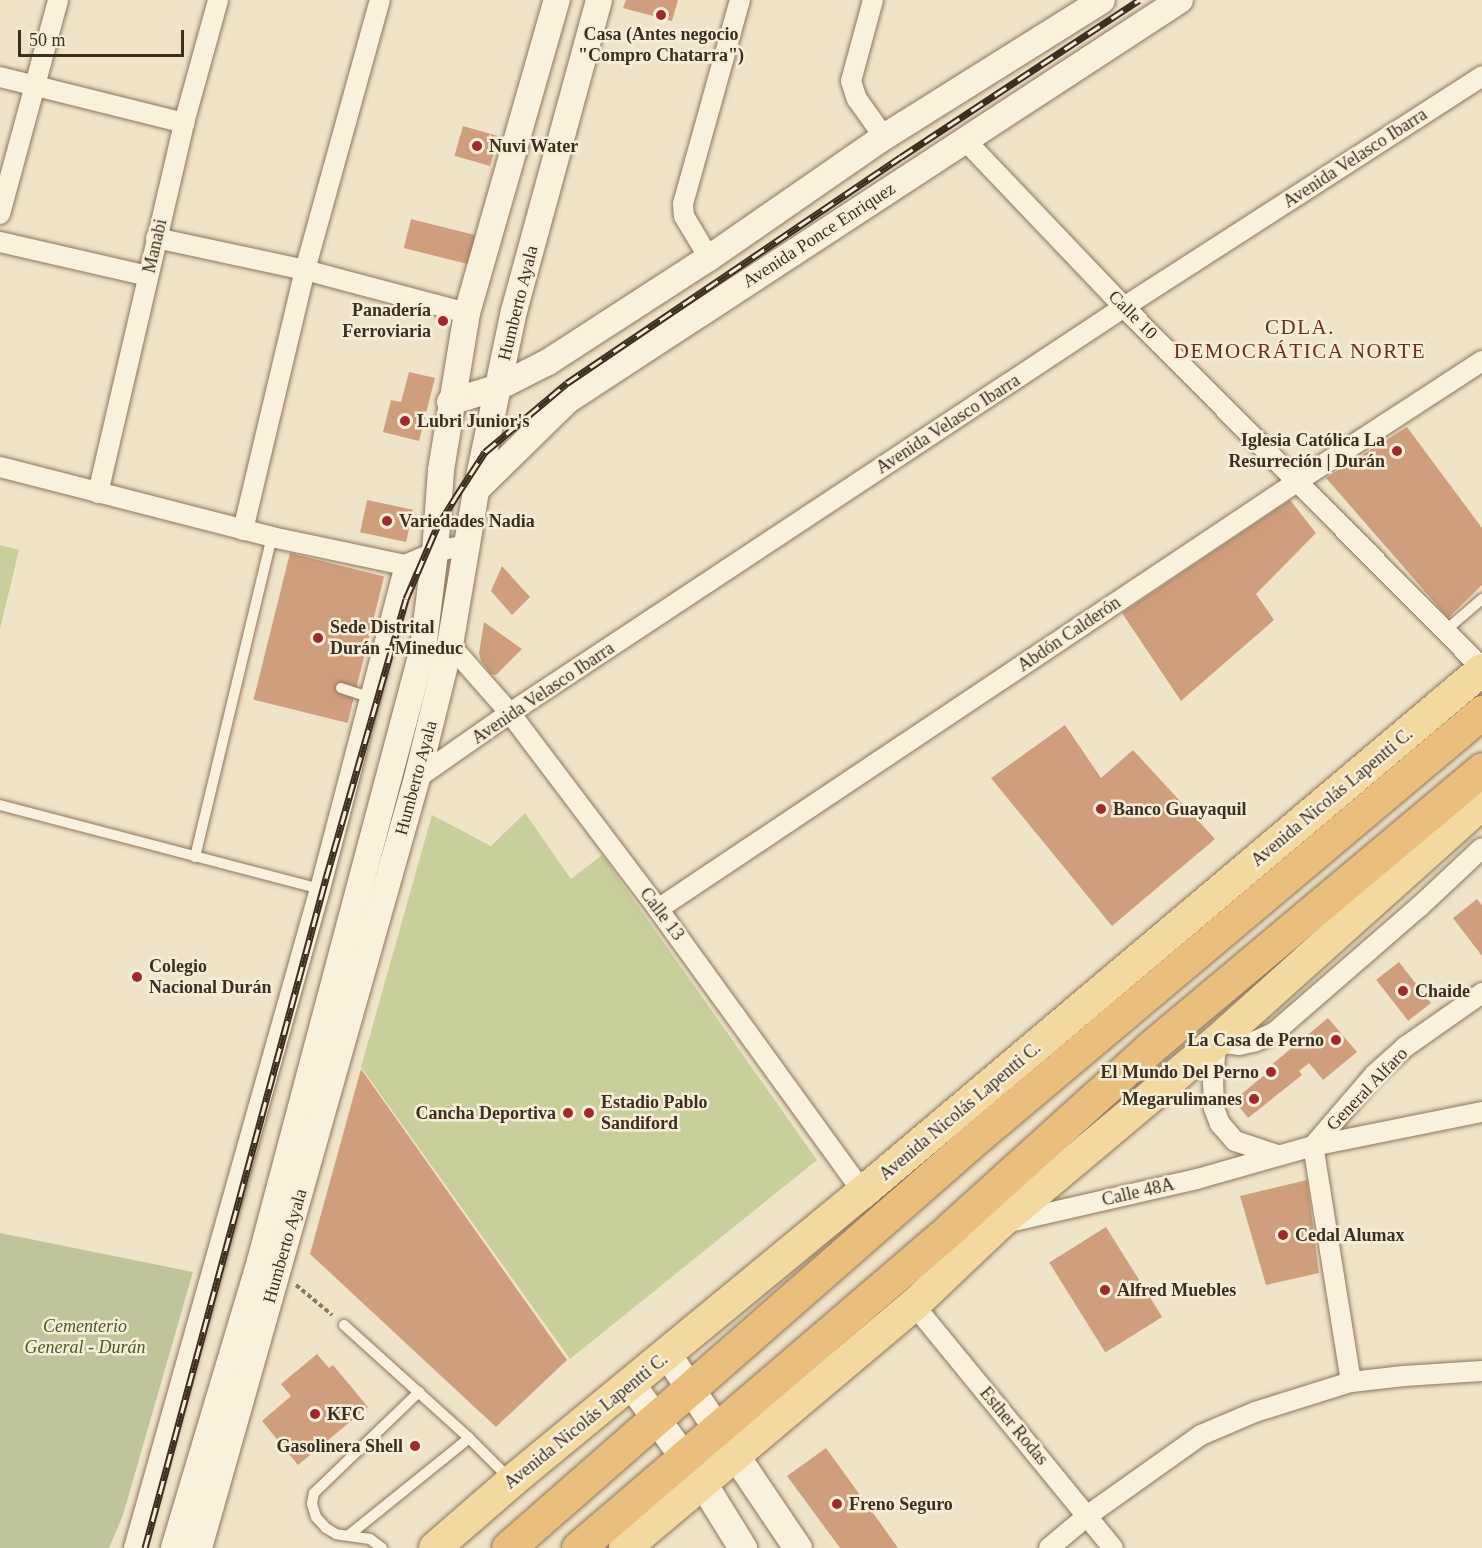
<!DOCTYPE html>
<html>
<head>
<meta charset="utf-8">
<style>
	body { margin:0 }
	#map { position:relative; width:1482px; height:1548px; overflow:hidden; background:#f0e4c8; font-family:Georgia,serif }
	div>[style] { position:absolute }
	.green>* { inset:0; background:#c9cf9b }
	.cemetery>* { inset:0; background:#bfc49a }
	.building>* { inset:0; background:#cf9f7d; transform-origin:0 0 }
	.path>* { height:4px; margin-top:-2px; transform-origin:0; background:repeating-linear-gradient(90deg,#8d765c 0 4.5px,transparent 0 7.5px) }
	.roads { filter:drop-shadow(0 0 2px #8d765c) drop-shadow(0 0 2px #8d765c) }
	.service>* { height:10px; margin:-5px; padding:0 5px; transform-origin:5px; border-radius:5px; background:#faf1dc }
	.minor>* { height:20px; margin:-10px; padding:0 10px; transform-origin:10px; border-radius:10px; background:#faf1dc }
	.tertiary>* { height:26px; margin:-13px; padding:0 13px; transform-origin:13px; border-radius:13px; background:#faf1dc }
	.secondary>* { height:28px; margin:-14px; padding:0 14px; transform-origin:14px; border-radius:14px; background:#faf1dc }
	.primary>* { height:32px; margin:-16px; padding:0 16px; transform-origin:16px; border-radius:16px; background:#f3d9a0 }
	.trunk>* { height:33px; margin:-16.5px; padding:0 16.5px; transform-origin:16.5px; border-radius:16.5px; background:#eabe7c }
	.rail>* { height:7px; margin-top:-3.5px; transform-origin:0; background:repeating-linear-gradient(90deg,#f7eed8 0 14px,#3d2e20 0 28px); box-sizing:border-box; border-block:2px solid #3d2e20 }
	.dots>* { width:16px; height:16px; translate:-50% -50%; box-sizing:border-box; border:3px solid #f7eed8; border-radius:50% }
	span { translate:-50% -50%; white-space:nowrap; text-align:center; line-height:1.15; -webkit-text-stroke:5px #f7eed8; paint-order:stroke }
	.poi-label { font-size:18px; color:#3d2e20; font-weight:700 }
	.left { translate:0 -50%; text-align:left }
	.right { translate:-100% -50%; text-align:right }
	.street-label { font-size:18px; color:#3d2e20 }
	.park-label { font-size:18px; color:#4d5a26; font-style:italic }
	.quarter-label { font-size:21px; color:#6b2e1e; letter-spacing:1.5px }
	.scale { position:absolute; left:18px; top:30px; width:166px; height:27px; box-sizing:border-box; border:3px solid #3d2e20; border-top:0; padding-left:8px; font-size:18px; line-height:21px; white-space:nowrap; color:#3d2e20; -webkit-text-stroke:4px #f7eed8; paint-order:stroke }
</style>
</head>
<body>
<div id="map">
	<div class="green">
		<i style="clip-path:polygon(0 545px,19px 550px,0 629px)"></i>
		<i style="clip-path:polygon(525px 813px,571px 879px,602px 855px,817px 1160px,570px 1359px,361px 1067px,432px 815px,491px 846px)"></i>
	</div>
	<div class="cemetery">
		<i style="clip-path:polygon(0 1233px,193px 1272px,123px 1515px,109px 1548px,0 1548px)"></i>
	</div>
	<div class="building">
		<i style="clip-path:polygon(626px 0,678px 0,672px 21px,623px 8px)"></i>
		<i style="left:463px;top:126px;width:37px;height:31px;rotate:16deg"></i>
		<i style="left:411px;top:219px;width:68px;height:30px;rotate:14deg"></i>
		<i style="clip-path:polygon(409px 372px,435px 378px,419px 441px,383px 432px,391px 400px,401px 402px)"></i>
		<i style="clip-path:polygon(1407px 427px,1482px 528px,1482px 585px,1448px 618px,1326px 478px)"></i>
		<i style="left:367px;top:500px;width:47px;height:33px;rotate:12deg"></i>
		<i style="clip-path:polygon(1290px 500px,1316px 533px,1256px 594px,1274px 620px,1181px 701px,1122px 613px)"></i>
		<i style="left:290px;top:553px;width:97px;height:151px;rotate:14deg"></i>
		<i style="clip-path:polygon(502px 566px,530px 597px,512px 615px,491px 591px)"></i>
		<i style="clip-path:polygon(484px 622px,522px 649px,496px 675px,491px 674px,481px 661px,479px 653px)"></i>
		<i style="clip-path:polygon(1065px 725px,1101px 778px,1133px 750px,1215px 839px,1112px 926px,991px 778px)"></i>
		<i style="clip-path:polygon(1477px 899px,1482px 905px,1482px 956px,1453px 918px)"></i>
		<i style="left:1399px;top:962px;width:52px;height:29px;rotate:52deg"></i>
		<i style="clip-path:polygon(1328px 1018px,1357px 1052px,1323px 1080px,1309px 1063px,1299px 1071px,1302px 1075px,1248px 1118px,1234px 1100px,1267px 1073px,1264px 1071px)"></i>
		<i style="clip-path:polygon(361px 1069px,567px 1360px,496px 1427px,310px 1254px)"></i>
		<i style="clip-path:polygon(1307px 1180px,1319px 1273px,1266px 1285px,1240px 1196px)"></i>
		<i style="left:1106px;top:1227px;width:106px;height:67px;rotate:58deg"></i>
		<i style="clip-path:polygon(317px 1354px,329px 1368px,333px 1365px,368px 1407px,298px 1465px,262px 1421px,291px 1396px,281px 1384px)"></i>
		<i style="clip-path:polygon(826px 1448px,886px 1531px,898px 1548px,840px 1548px,787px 1476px)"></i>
	</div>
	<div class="path">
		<i style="left:296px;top:1285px;width:47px;rotate:39.8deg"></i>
	</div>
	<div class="roads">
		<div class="service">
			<i style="left:1446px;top:630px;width:48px;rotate:-40.7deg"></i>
			<i style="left:341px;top:688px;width:33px;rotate:18deg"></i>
			<i style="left:0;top:805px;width:331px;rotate:14.7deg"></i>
			<i style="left:195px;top:857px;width:329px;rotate:-76.5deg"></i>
			<i style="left:344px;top:1325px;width:169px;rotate:42.1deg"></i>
			<i style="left:469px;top:1438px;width:58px;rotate:45deg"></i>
			<i style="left:349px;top:1535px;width:154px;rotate:-38.9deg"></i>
			<i style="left:382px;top:1548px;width:15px;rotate:-143deg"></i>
			<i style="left:370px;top:1539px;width:34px;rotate:-172deg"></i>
			<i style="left:336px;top:1534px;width:12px;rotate:-149deg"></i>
			<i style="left:326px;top:1528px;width:15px;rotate:-132deg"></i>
			<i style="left:316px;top:1517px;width:14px;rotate:-107deg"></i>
			<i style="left:312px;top:1504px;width:11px;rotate:-80deg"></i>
			<i style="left:314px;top:1493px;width:146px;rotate:-43.9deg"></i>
		</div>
		<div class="minor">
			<i style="left:873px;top:0;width:84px;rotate:105.2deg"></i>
			<i style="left:851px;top:81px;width:19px;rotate:72deg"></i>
			<i style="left:857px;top:99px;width:47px;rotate:54.6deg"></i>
			<i style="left:0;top:77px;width:190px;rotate:14deg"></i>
			<i style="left:964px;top:139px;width:232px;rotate:46.4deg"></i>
			<i style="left:1124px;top:307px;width:508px;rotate:45.24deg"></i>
			<i style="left:0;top:214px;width:222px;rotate:-74.8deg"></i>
			<i style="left:156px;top:238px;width:152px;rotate:12.1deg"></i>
			<i style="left:305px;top:270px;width:168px;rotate:14.9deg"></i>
			<i style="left:0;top:242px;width:152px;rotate:12.9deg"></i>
			<i style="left:709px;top:258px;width:49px;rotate:-120.8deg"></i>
			<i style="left:684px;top:216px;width:12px;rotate:-95deg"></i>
			<i style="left:683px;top:204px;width:212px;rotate:-74.4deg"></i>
			<i style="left:0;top:467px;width:281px;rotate:14.4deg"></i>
			<i style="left:272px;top:537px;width:136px;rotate:11.9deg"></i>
			<i style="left:98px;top:493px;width:380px;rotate:-76.9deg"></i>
			<i style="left:184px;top:123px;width:128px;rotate:-74.5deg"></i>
			<i style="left:243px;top:530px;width:267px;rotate:-76.6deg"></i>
			<i style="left:305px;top:270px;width:280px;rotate:-74.5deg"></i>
			<i style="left:450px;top:645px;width:91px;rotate:48.6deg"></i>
			<i style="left:510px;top:713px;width:246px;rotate:52.9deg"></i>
			<i style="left:658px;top:909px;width:349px;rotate:54.1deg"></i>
			<i style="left:417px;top:778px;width:113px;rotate:-35deg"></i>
			<i style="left:510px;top:713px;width:736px;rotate:-33.47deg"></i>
			<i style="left:1124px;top:307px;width:426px;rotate:-32.8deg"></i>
			<i style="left:658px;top:909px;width:770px;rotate:-33.77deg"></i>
			<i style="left:1298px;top:481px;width:220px;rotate:-33.1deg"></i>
			<i style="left:1277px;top:1155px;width:44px;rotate:-161.6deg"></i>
			<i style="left:1235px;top:1141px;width:23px;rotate:-131deg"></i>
			<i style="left:1220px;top:1124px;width:17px;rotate:-111deg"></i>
			<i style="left:1214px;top:1108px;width:24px;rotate:-92deg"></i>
			<i style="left:1213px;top:1084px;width:42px;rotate:-85.9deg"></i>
			<i style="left:1216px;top:1042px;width:23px;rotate:7deg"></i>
			<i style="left:1239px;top:1045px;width:17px;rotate:-13deg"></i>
			<i style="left:1256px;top:1041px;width:21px;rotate:-25deg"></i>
			<i style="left:1275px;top:1032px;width:191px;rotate:-41deg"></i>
			<i style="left:1419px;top:907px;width:86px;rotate:-43.1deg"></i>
			<i style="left:1009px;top:1222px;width:193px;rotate:-12.9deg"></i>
			<i style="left:1197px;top:1179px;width:121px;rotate:-15.9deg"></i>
			<i style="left:1313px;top:1146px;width:172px;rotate:-11.4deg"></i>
			<i style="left:914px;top:1305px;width:314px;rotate:50.7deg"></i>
			<i style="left:1351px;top:1382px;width:239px;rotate:-99.1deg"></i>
			<i style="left:1313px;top:1146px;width:94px;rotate:-49.3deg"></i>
			<i style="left:1374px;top:1075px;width:42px;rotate:-42.1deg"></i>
			<i style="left:1405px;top:1047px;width:94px;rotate:-35deg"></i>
			<i style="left:134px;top:1548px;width:685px;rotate:-74.24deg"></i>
			<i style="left:320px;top:889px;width:335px;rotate:-75.3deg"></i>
			<i style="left:405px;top:565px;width:33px;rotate:-23deg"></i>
			<i style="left:435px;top:552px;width:31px;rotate:-13deg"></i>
			<i style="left:1049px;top:1548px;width:50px;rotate:-40.1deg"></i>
			<i style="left:1087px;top:1516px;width:140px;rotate:-35.4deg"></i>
			<i style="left:1201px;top:1435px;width:59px;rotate:-23.1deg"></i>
			<i style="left:1255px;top:1412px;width:101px;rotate:-17.4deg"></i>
			<i style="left:1351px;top:1382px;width:53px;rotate:-6.5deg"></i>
			<i style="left:1404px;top:1376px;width:78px;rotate:-3.7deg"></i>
		</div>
		<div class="tertiary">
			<i style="left:450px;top:402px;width:51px;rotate:-17deg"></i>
			<i style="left:499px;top:387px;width:55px;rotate:-27deg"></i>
			<i style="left:548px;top:362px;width:192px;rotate:-32.9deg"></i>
			<i style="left:709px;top:258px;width:213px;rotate:-34.7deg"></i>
			<i style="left:884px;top:137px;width:257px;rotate:-32.1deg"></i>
			<i style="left:475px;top:491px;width:130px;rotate:-44.4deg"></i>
			<i style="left:568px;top:400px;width:731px;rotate:-33.17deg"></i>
			<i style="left:174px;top:1548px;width:300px;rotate:-73.3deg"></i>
			<i style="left:260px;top:1261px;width:633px;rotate:-75.09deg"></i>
			<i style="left:423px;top:649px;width:98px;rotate:-82.9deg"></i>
			<i style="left:435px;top:552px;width:82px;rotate:-85.8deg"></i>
			<i style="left:441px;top:470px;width:159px;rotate:-80.6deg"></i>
			<i style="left:467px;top:313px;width:326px;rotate:-74deg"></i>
			<i style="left:199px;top:1548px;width:800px;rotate:-74.19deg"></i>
			<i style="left:417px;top:778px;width:137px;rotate:-76.1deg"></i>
			<i style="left:450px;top:645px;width:156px;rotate:-80.4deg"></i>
			<i style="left:476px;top:491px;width:184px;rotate:-78.1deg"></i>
			<i style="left:514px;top:311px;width:322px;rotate:-74.7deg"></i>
		</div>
		<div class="secondary">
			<i style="left:667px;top:1354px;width:234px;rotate:56deg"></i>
			<i style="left:631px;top:1384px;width:121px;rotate:54.1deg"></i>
			<i style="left:702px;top:1482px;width:78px;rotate:58.2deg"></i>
		</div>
		<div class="primary">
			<i style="left:435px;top:1548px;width:102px;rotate:-41deg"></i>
			<i style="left:512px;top:1481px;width:455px;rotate:-39.5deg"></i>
			<i style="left:863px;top:1192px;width:810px;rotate:-40.14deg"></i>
			<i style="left:625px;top:1548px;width:378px;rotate:-40.1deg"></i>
			<i style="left:914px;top:1305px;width:117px;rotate:-43.6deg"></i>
			<i style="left:999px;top:1224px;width:283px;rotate:-40deg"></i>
			<i style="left:1216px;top:1042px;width:358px;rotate:-41.9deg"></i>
		</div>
		<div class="trunk">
			<i style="left:508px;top:1548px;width:613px;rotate:-41.23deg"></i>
			<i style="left:969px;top:1144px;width:671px;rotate:-40.1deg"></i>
			<i style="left:578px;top:1548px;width:493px;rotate:-40.6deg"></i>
			<i style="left:952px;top:1227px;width:268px;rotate:-42.1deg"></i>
			<i style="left:1151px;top:1047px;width:432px;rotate:-40deg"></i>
		</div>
	</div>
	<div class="rail">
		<i style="left:145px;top:1548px;width:694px;rotate:-74.88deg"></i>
		<i style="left:326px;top:878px;width:290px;rotate:-74deg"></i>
		<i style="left:406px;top:599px;width:78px;rotate:-66.7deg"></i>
		<i style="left:437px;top:527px;width:34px;rotate:-58deg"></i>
		<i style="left:455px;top:498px;width:55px;rotate:-56.9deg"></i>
		<i style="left:485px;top:452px;width:107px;rotate:-40.1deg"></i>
		<i style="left:567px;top:383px;width:403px;rotate:-34.1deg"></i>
		<i style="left:901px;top:157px;width:285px;rotate:-33.4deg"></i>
	</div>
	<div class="dots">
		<i style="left:661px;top:15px;background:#9e2a2b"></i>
		<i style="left:477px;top:146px;background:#9e2a2b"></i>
		<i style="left:443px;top:321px;background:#9e2a2b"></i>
		<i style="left:405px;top:421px;background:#9e2a2b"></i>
		<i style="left:1397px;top:451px;background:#9e2a2b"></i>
		<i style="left:387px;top:521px;background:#9e2a2b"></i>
		<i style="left:318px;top:638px;background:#9e2a2b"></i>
		<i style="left:1101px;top:809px;background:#9e2a2b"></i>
		<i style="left:137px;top:977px;background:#9e2a2b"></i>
		<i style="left:1403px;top:991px;background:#9e2a2b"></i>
		<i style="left:1336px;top:1040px;background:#9e2a2b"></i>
		<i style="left:1271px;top:1072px;background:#9e2a2b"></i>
		<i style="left:1254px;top:1099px;background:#9e2a2b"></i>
		<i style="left:568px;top:1113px;background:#9e2a2b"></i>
		<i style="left:589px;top:1113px;background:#9e2a2b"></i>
		<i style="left:1283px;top:1235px;background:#9e2a2b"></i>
		<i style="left:1105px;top:1290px;background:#9e2a2b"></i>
		<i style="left:315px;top:1414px;background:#9e2a2b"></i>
		<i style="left:415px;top:1446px;background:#9e2a2b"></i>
		<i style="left:837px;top:1504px;background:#9e2a2b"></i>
	</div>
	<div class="poi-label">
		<span style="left:661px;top:45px">Casa (Antes negocio<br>"Compro Chatarra")</span>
		<span class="left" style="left:489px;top:146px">Nuvi Water</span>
		<span class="right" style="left:431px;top:321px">Panadería<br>Ferroviaria</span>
		<span class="left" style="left:417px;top:421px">Lubri Junior's</span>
		<span class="right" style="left:1385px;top:451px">Iglesia Católica La<br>Resurreción | Durán</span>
		<span class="left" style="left:399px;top:521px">Variedades Nadia</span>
		<span class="left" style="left:330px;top:638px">Sede Distrital<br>Durán - Mineduc</span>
		<span class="left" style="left:1113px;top:809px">Banco Guayaquil</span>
		<span class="left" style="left:149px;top:977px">Colegio<br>Nacional Durán</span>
		<span class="left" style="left:1415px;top:991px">Chaide</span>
		<span class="right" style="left:1324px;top:1040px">La Casa de Perno</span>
		<span class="right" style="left:1259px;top:1072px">El Mundo Del Perno</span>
		<span class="right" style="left:1242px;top:1099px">Megarulimanes</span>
		<span class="left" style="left:601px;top:1113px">Estadio Pablo<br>Sandiford</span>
		<span class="right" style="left:556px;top:1113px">Cancha Deportiva</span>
		<span class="left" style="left:1295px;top:1235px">Cedal Alumax</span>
		<span class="left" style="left:1117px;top:1290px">Alfred Muebles</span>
		<span class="left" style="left:327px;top:1414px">KFC</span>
		<span class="right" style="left:403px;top:1446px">Gasolinera Shell</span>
		<span class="left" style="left:849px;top:1504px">Freno Seguro</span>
	</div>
	<div class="street-label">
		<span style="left:1355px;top:158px;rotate:-33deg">Avenida Velasco Ibarra</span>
		<span style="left:819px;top:235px;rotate:-33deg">Avenida Ponce Enriquez</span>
		<span style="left:155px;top:246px;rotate:-77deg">Manabi</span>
		<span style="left:518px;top:303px;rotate:-76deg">Humberto Ayala</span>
		<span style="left:1133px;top:315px;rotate:45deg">Calle 10</span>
		<span style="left:948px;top:424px;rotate:-33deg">Avenida Velasco Ibarra</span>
		<span style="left:1069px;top:634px;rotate:-34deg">Abdón Calderón</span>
		<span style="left:543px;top:693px;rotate:-34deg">Avenida Velasco Ibarra</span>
		<span style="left:416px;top:778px;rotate:-75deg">Humberto Ayala</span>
		<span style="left:1332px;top:797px;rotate:-40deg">Avenida Nicolás Lapentti C.</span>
		<span style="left:662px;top:914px;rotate:53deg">Calle 13</span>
		<span style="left:1367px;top:1089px;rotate:-46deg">General Alfaro</span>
		<span style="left:960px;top:1111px;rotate:-40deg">Avenida Nicolás Lapentti C.</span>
		<span style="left:1138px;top:1192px;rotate:-13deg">Calle 48A</span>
		<span style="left:285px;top:1246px;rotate:-74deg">Humberto Ayala</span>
		<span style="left:586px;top:1421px;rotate:-39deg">Avenida Nicolás Lapentti C.</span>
		<span style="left:1014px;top:1426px;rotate:50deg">Esther Rodas</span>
	</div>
	<div class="park-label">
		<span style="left:85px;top:1337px">Cementerio<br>General - Durán</span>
	</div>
	<div class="quarter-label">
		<span style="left:1300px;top:339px">CDLA.<br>DEMOCRÁTICA NORTE</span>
	</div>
	<div class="scale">50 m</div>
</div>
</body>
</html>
